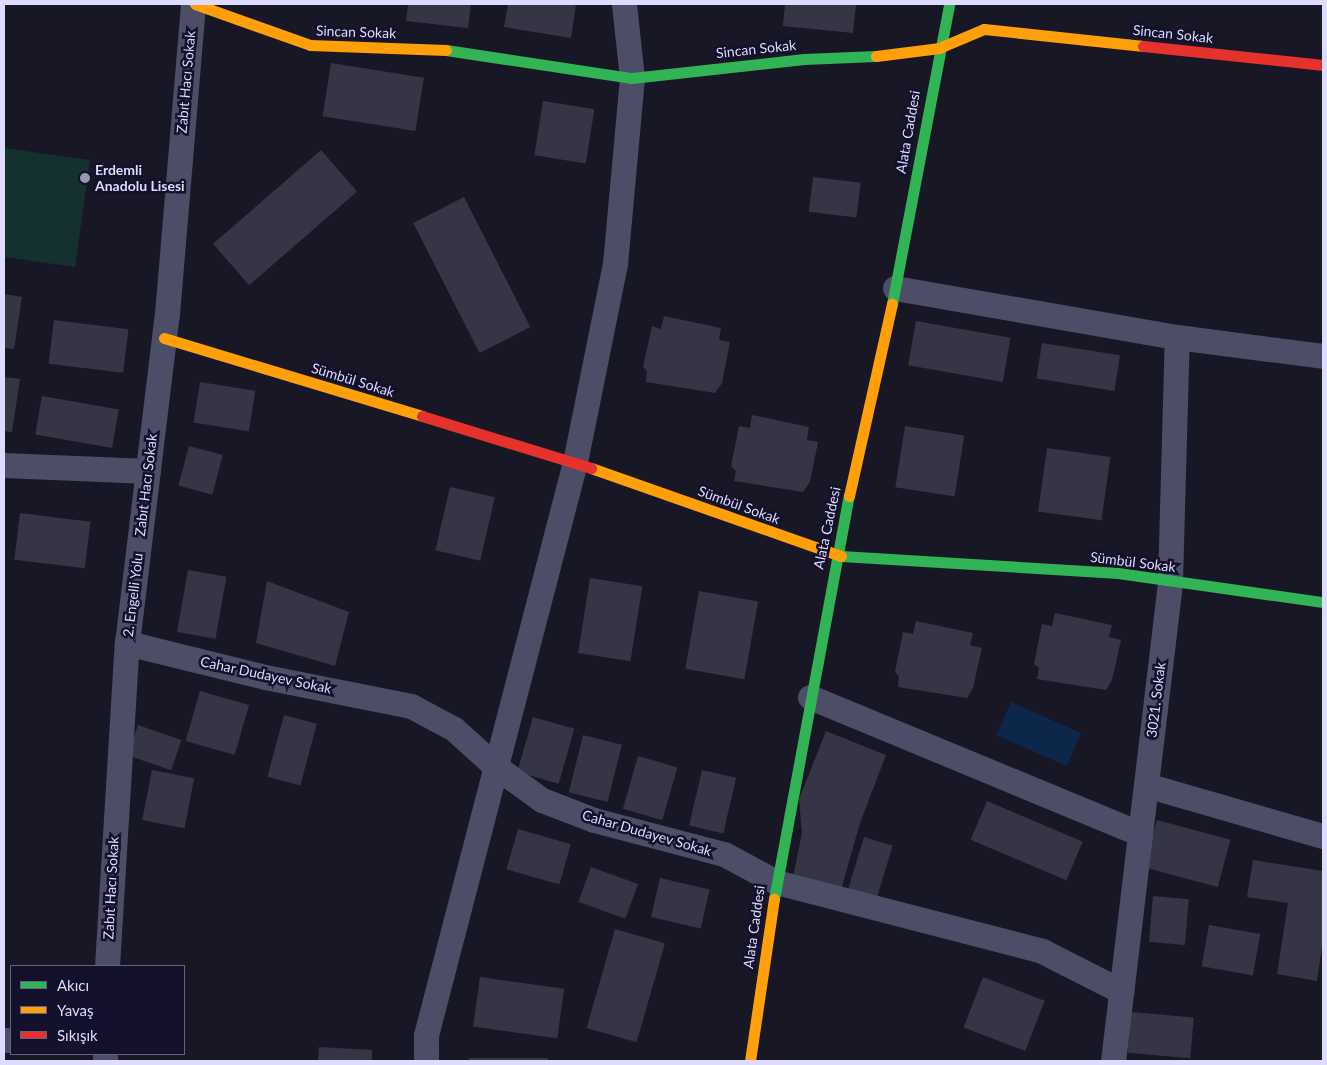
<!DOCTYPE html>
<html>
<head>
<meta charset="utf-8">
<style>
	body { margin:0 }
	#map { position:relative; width:1327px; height:1065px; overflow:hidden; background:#181725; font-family:Lato,sans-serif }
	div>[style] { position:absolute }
	.green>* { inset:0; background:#143130 }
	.water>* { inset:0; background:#0d274b; transform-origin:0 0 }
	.building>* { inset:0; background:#363546; transform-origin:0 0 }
	.street>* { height:25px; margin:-12.5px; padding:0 12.5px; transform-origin:12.5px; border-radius:12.5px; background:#4c4d66 }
	.fast>* { height:11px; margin:-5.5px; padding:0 5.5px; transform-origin:5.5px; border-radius:5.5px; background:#30b455 }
	.slow>* { height:11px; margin:-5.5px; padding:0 5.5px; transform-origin:5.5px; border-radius:5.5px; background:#ff9f0a }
	.jam>* { height:11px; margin:-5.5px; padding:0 5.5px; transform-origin:5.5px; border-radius:5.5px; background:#e5322d }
	.dots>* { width:14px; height:14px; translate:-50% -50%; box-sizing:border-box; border:2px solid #13112b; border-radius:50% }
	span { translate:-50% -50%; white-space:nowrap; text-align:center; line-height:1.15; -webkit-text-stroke:5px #13112b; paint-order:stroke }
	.street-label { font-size:14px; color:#dddbff }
	.poi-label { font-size:14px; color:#dddbff; font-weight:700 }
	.left { translate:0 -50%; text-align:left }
	.frame { position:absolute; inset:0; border:5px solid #dddbff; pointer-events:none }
	.legend { position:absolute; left:10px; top:965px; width:175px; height:90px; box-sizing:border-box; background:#13112b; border:1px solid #646280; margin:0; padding:6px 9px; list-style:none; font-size:15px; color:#dddbff }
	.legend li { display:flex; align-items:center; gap:10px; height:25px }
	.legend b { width:25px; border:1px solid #646280 }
</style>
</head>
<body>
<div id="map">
	<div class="green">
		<i style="clip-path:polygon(4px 148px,90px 160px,75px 267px,4px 257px)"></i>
	</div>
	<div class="water">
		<i style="left:1011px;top:702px;width:77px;height:36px;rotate:24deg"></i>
	</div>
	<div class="building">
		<i style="clip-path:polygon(408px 4px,471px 4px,468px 28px,406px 21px)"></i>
		<i style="clip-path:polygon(508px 4px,576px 4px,571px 38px,504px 27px)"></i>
		<i style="clip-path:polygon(785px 4px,856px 4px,853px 33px,783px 26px)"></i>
		<i style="left:331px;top:63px;width:94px;height:54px;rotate:9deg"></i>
		<i style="left:543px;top:101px;width:52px;height:55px;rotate:9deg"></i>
		<i style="left:321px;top:150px;width:55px;height:143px;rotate:49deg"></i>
		<i style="left:813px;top:177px;width:48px;height:35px;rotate:7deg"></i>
		<i style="left:464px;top:197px;width:146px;height:57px;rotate:63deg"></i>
		<i style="clip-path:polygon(4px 294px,22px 297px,14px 349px,4px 348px)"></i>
		<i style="clip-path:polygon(664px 316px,721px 328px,719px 340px,730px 342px,722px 383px,715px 393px,646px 382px,647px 371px,643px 367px,652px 326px,661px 329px)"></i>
		<i style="left:54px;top:320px;width:75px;height:44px;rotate:7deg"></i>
		<i style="left:916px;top:321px;width:96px;height:45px;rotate:10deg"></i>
		<i style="left:1042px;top:343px;width:79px;height:36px;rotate:9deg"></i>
		<i style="clip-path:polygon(4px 377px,20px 379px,12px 432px,4px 431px)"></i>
		<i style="left:200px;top:382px;width:56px;height:41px;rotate:9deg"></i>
		<i style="left:42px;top:396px;width:78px;height:39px;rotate:10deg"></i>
		<i style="clip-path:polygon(752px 415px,809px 427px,807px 440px,818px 442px,810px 482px,803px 492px,734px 481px,736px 471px,731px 466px,739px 426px,750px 428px)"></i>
		<i style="left:905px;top:426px;width:60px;height:62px;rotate:9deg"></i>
		<i style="left:189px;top:446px;width:35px;height:41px;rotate:15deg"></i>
		<i style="left:1047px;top:448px;width:64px;height:64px;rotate:8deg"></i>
		<i style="left:450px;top:487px;width:46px;height:65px;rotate:13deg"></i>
		<i style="left:20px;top:513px;width:71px;height:47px;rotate:7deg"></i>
		<i style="left:188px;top:570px;width:39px;height:63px;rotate:10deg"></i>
		<i style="left:590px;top:578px;width:53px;height:76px;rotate:9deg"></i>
		<i style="clip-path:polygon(267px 581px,349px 612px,335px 666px,256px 643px)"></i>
		<i style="left:699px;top:591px;width:60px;height:79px;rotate:10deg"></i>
		<i style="clip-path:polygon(1055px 613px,1112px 625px,1109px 637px,1121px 640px,1112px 680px,1106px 690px,1037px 679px,1039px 668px,1034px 664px,1042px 624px,1052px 626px)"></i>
		<i style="clip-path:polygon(916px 621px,973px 633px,970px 645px,982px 648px,973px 688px,967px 698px,898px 687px,899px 676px,895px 672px,903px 632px,913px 634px)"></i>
		<i style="left:200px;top:691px;width:51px;height:52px;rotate:16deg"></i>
		<i style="left:284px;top:715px;width:34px;height:64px;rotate:15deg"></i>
		<i style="left:533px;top:717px;width:43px;height:57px;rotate:16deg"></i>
		<i style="left:138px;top:725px;width:46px;height:32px;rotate:19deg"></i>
		<i style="clip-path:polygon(826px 731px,886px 755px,860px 823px,841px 890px,793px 877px,802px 833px,799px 799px)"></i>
		<i style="left:583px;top:735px;width:40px;height:59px;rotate:14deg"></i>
		<i style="left:638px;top:756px;width:41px;height:55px;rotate:16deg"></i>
		<i style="left:152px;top:770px;width:43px;height:51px;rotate:11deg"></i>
		<i style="left:702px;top:770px;width:35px;height:57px;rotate:13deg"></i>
		<i style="left:987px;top:801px;width:104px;height:42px;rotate:23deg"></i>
		<i style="left:1157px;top:820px;width:76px;height:49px;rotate:15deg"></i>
		<i style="left:518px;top:829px;width:55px;height:42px;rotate:16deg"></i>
		<i style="left:864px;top:837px;width:30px;height:54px;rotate:17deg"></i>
		<i style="clip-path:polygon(1253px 860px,1323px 871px,1323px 940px,1317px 981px,1277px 974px,1288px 903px,1247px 897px)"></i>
		<i style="left:591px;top:867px;width:50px;height:37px;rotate:20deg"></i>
		<i style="left:660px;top:878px;width:51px;height:40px;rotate:13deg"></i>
		<i style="left:1153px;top:896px;width:36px;height:46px;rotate:5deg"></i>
		<i style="left:1209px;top:925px;width:52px;height:42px;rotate:10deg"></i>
		<i style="left:615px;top:929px;width:52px;height:103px;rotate:16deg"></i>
		<i style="left:480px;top:977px;width:85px;height:50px;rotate:8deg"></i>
		<i style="left:983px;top:977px;width:66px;height:54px;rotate:21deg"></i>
		<i style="left:1131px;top:1012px;width:63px;height:41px;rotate:5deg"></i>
		<i style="clip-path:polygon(319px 1047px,372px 1050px,372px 1061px,318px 1061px)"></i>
		<i style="left:469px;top:1058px;width:79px;height:3px"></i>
	</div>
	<div class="street">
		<i style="left:895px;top:288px;width:286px;rotate:9.9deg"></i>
		<i style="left:1177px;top:337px;width:147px;rotate:7.4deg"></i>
		<i style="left:4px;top:465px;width:144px;rotate:2.4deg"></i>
		<i style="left:127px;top:643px;width:142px;rotate:13.8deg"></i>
		<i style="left:265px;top:677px;width:149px;rotate:11.2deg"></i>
		<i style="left:411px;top:706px;width:49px;rotate:28.1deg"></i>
		<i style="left:454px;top:729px;width:55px;rotate:42.1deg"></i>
		<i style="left:495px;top:766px;width:58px;rotate:35.9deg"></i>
		<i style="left:542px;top:800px;width:56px;rotate:21deg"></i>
		<i style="left:594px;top:820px;width:134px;rotate:14.7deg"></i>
		<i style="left:724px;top:854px;width:59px;rotate:28.3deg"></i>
		<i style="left:776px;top:882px;width:275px;rotate:14.5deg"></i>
		<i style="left:1042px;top:951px;width:89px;rotate:26.9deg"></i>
		<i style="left:810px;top:697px;width:357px;rotate:22.5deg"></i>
		<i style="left:1146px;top:785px;width:184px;rotate:16.1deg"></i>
		<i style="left:107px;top:966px;width:324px;rotate:-86.5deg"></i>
		<i style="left:127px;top:643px;width:331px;rotate:-83.1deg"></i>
		<i style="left:167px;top:314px;width:311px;rotate:-85.2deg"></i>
		<i style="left:4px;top:1040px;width:7px"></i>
		<i style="left:105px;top:1061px;width:7px;rotate:-90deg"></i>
		<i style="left:426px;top:1061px;width:26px;rotate:-90deg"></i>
		<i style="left:426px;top:1035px;width:592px;rotate:-75.42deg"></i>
		<i style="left:575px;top:462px;width:202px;rotate:-78.6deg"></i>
		<i style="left:615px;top:264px;width:187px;rotate:-84.8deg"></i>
		<i style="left:632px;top:78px;width:74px;rotate:-96.2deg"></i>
		<i style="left:1113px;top:1061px;width:483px;rotate:-83.2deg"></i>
		<i style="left:1170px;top:581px;width:244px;rotate:-88.4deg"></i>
	</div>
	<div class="fast">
		<i style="left:446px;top:50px;width:188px;rotate:8.6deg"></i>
		<i style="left:632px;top:78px;width:173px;rotate:-6.3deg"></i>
		<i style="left:804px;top:59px;width:72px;rotate:-2.4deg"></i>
		<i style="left:892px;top:304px;width:305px;rotate:-79.2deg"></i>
		<i style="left:841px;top:556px;width:278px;rotate:3.5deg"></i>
		<i style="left:1118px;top:573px;width:207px;rotate:8.1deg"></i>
		<i style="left:774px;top:899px;width:410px;rotate:-79.5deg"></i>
	</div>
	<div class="slow">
		<i style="left:195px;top:4px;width:122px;rotate:19.6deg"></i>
		<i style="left:310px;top:45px;width:136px;rotate:2.1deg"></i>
		<i style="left:876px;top:56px;width:64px;rotate:-7.2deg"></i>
		<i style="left:939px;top:48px;width:49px;rotate:-22.9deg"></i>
		<i style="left:984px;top:29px;width:160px;rotate:6.1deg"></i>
		<i style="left:164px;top:338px;width:270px;rotate:16.8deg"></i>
		<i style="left:591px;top:468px;width:265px;rotate:19.4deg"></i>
		<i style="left:849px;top:496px;width:197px;rotate:-77.4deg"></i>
		<i style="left:750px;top:1061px;width:164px;rotate:-81.6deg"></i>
	</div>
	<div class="jam">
		<i style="left:1143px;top:46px;width:181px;rotate:6deg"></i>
		<i style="left:422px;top:416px;width:177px;rotate:17.1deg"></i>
	</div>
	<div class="dots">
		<i style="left:85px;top:178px;background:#9896b3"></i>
	</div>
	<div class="street-label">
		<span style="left:356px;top:32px;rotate:2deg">Sincan Sokak</span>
		<span style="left:1173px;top:34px;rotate:6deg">Sincan Sokak</span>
		<span style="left:756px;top:49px;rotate:-6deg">Sincan Sokak</span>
		<span style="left:186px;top:82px;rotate:-85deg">Zabıt Hacı Sokak</span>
		<span style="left:908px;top:132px;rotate:-80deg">Alata Caddesi</span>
		<span style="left:353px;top:380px;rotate:17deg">Sümbül Sokak</span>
		<span style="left:146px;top:485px;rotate:-83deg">Zabıt Hacı Sokak</span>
		<span style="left:739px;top:505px;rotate:20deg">Sümbül Sokak</span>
		<span style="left:827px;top:528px;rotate:-78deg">Alata Caddesi</span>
		<span style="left:1133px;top:562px;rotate:7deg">Sümbül Sokak</span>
		<span style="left:133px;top:595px;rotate:-83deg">2. Engelli Yolu</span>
		<span style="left:266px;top:675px;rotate:12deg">Cahar Dudayev Sokak</span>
		<span style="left:1156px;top:700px;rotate:-83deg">3021. Sokak</span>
		<span style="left:647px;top:833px;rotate:16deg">Cahar Dudayev Sokak</span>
		<span style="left:111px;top:888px;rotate:-87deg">Zabıt Hacı Sokak</span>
		<span style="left:754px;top:927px;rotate:-82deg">Alata Caddesi</span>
	</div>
	<div class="poi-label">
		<span class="left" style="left:95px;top:178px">Erdemli<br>Anadolu Lisesi</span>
	</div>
	<div class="frame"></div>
	<ul class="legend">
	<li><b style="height:6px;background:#30b455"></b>Akıcı</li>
	<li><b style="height:6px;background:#ff9f0a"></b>Yavaş</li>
	<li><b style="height:6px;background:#e5322d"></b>Sıkışık</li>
	</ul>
</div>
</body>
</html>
